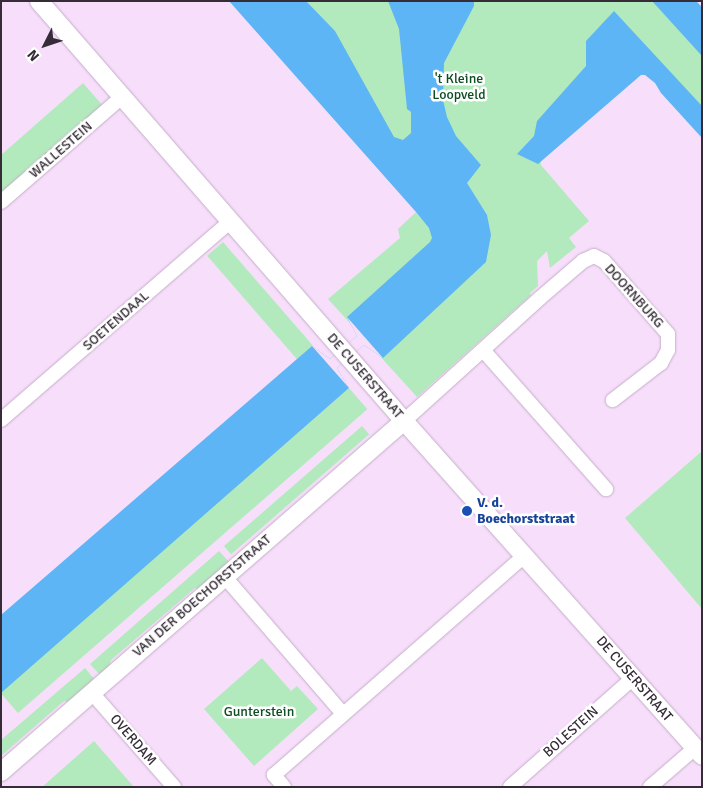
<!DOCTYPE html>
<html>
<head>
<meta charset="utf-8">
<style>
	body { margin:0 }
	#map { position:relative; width:703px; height:788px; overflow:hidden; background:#f7dffb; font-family:Signika,sans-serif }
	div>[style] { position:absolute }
	.green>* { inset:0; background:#b2eabd; transform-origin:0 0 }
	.water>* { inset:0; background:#5eb5f5 }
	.pier>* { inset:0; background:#f7dffb }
	.roads { filter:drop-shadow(0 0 1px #c4adc8) drop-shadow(0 0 1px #c4adc8) }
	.minor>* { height:14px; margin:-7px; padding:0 7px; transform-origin:7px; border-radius:7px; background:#fff }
	.tertiary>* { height:18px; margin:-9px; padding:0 9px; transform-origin:9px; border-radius:9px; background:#fff }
	.dots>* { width:14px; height:14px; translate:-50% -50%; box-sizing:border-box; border:2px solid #fff; border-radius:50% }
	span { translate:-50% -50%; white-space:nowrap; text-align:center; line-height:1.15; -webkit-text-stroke:5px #fff; paint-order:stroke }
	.park-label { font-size:14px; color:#0d4d23 }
	.street-label { font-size:14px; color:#352c37 }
	.transit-label { font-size:14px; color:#164399; font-weight:700 }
	.left { translate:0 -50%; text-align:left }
	.frame { position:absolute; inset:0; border:2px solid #352c37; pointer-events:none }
	.north { position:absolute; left:20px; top:20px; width:50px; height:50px; -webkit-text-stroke:4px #fff; paint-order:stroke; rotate:229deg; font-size:14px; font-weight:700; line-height:20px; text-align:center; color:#352c37 }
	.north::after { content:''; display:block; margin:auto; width:18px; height:22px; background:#352c37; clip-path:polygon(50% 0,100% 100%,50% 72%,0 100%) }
</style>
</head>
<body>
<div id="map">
	<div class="green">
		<i style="clip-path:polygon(285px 1px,663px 1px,702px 43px,702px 116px,626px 33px,537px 121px,541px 165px,589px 221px,569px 238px,576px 247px,550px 268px,547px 251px,537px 261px,538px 286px,530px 293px,531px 295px,417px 397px,328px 299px,400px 238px,398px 229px,416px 212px,421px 219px)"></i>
		<i style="clip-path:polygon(83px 83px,104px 107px,1px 201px,1px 155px)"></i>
		<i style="left:223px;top:242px;width:137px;height:21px;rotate:49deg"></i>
		<i style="left:349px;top:388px;width:28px;height:463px;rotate:49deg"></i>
		<i style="left:362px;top:426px;width:11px;height:183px;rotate:49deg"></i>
		<i style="clip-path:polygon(702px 451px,702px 609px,625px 518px)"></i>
		<i style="clip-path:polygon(219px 551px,231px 564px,201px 589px,195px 588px,111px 660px,109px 667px,101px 676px,90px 664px)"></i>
		<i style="clip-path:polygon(262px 658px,291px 691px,297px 686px,318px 709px,254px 766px,204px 709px)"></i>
		<i style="clip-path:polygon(85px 668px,95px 680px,71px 703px,64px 701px,1px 756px,1px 740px)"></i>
		<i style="clip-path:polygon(94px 741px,134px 787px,42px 787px)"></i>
	</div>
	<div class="water">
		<i style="clip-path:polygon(229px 1px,306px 1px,335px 31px,394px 137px,403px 140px,411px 133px,411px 112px,407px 109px,399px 29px,388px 1px,474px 1px,474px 6px,444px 63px,443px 100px,447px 117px,456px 136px,481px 165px,467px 183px,487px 215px,491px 235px,486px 262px,383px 358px,364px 345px,337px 368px,349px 388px,1px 693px,1px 615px,312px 346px,330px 359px,357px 336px,347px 317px,430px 242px,432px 238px,429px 228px,416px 212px)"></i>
		<i style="clip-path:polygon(652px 1px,696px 1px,702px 7px,702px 56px)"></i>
		<i style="clip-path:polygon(614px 11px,702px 106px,702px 138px,661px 93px,655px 83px,645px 75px,641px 75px,538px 164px,517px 154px,534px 136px,537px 121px,586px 66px,586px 41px)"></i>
	</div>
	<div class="pier">
		<i style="clip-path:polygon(347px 317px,383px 358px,364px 345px,337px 368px,349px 388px,312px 346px,330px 359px,357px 336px)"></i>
	</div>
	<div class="roads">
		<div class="minor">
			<i style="left:1px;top:202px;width:160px;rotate:-41deg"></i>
			<i style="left:483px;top:350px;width:186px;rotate:48.5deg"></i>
			<i style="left:1px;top:420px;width:304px;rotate:-40.9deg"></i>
			<i style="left:404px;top:421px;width:183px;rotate:-42.1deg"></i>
			<i style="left:540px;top:298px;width:57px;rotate:-40.7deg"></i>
			<i style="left:583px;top:261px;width:12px;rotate:-24deg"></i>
			<i style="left:594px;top:256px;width:11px;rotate:27deg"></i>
			<i style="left:604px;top:261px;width:97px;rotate:48.8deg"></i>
			<i style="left:668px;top:334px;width:16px;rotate:90deg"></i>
			<i style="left:668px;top:350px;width:15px;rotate:118deg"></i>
			<i style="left:661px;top:363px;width:61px;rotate:142.4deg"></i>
			<i style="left:224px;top:576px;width:182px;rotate:49.2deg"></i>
			<i style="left:92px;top:693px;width:125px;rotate:48.9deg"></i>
			<i style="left:284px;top:787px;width:16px;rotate:-130deg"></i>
			<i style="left:274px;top:775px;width:334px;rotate:-41.2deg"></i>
			<i style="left:510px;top:787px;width:164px;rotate:-41.5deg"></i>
			<i style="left:650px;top:787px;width:60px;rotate:-40.9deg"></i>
		</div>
		<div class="tertiary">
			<i style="left:39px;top:1px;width:556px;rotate:49.01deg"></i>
			<i style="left:404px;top:421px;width:448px;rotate:48.3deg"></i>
			<i style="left:1px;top:772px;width:534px;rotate:-41.05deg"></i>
		</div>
	</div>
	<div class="dots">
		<i style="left:467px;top:511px;background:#1a4fb4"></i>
	</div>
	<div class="park-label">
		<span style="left:459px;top:87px">'t Kleine<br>Loopveld</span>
		<span style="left:259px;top:712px">Gunterstein</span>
	</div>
	<div class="street-label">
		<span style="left:61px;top:150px;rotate:-41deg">WALLESTEIN</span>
		<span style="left:634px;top:296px;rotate:48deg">DOORNBURG</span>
		<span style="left:116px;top:321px;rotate:-41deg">SOETENDAAL</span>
		<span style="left:365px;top:376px;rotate:49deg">DE CUSERSTRAAT</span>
		<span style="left:202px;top:596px;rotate:-41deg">VAN DER BOECHORSTSTRAAT</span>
		<span style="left:634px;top:679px;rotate:49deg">DE CUSERSTRAAT</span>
		<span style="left:571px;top:732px;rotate:-42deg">BOLESTEIN</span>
		<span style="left:133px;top:740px;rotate:49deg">OVERDAM</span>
	</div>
	<div class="transit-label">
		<span class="left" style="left:477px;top:511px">V. d.<br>Boechorststraat</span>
	</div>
	<div class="frame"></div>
	<div class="north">N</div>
</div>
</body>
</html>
